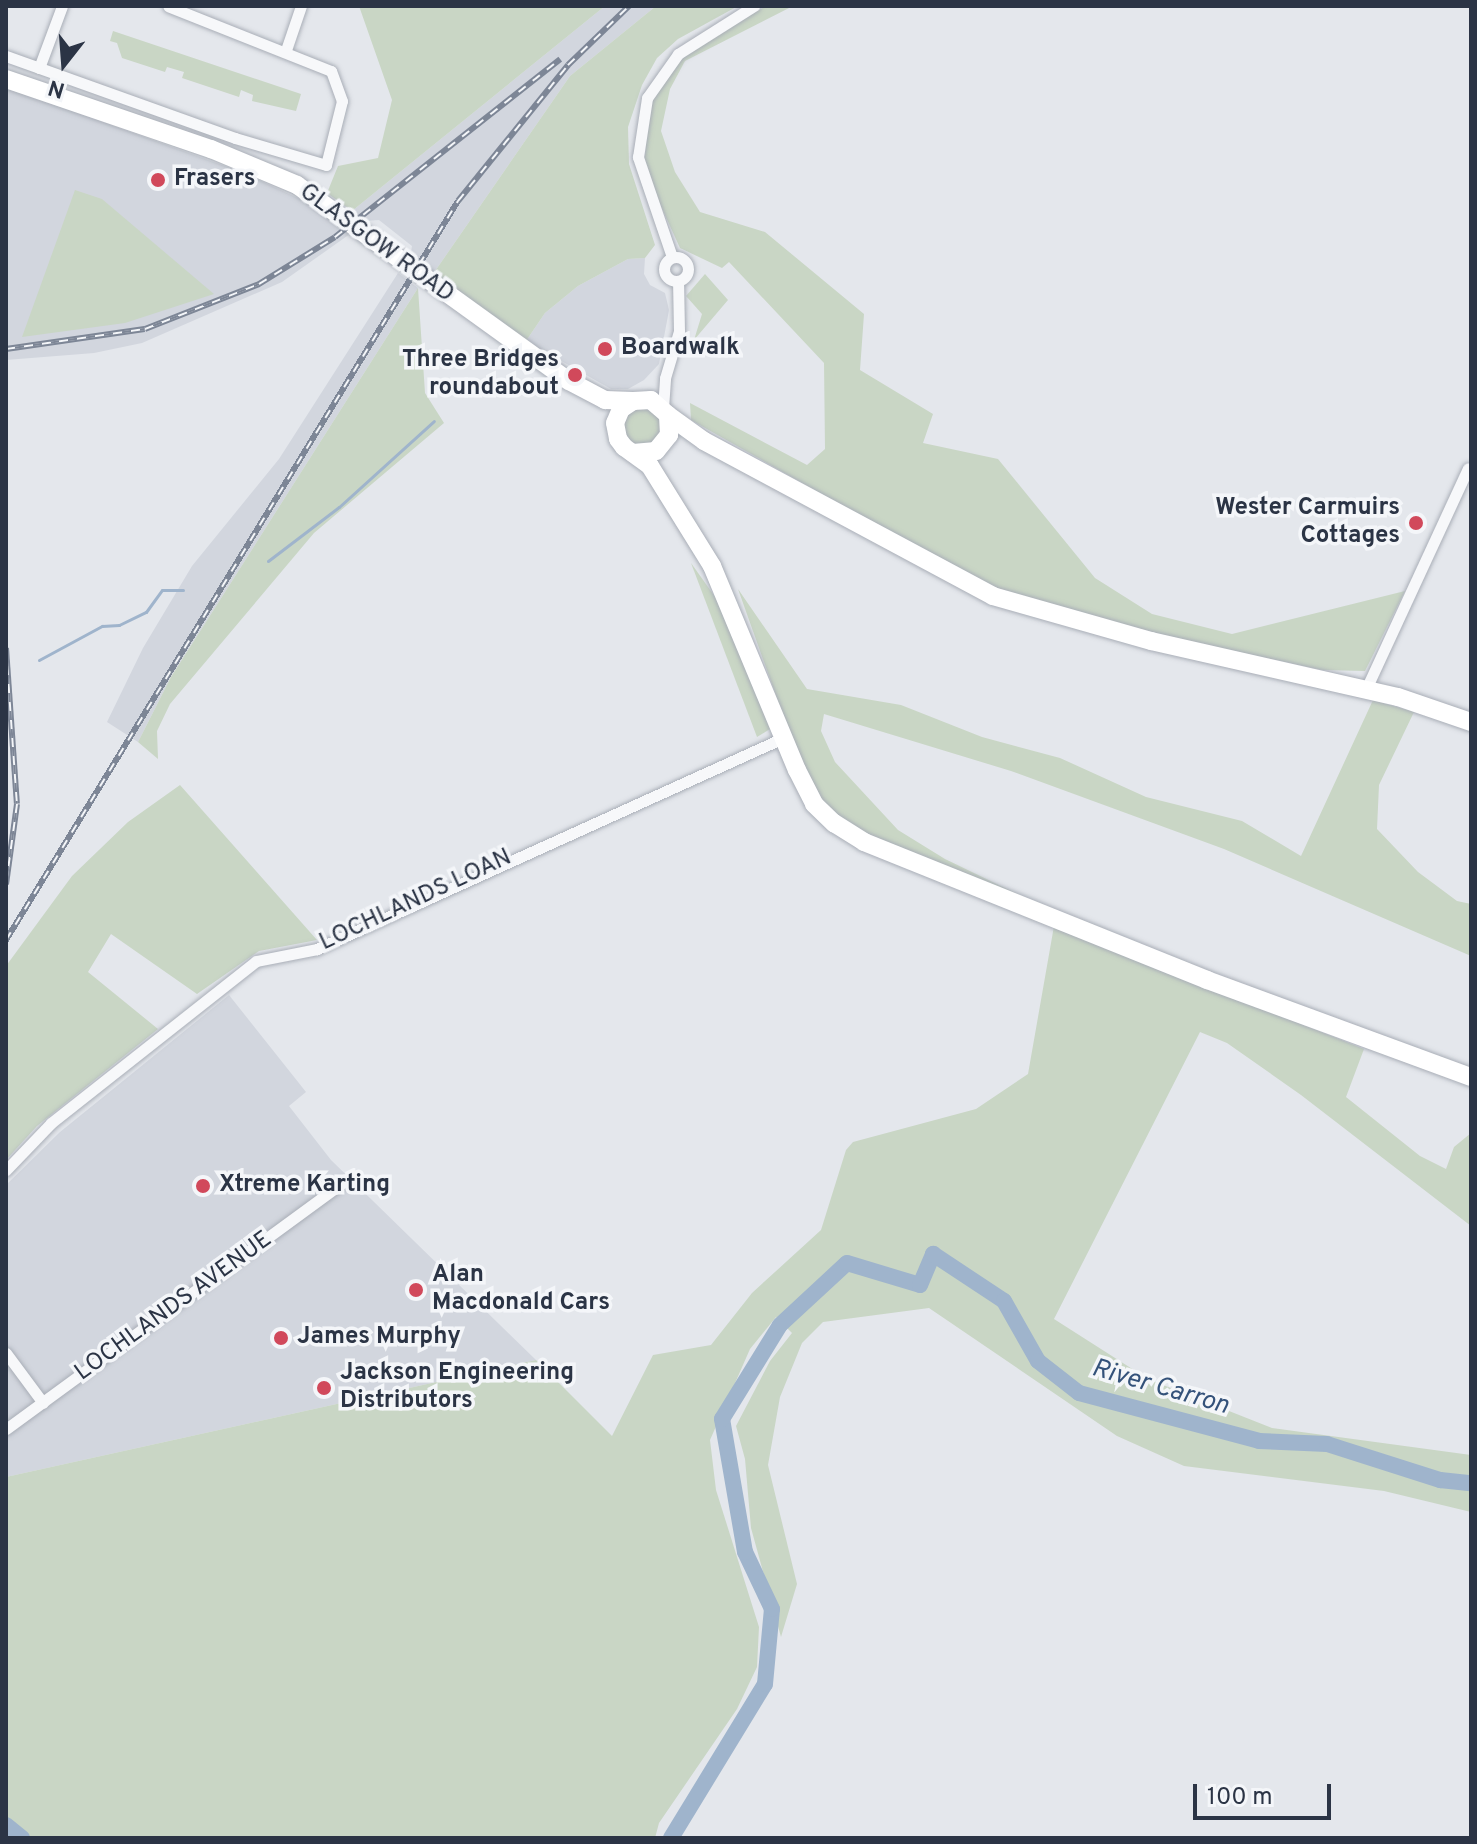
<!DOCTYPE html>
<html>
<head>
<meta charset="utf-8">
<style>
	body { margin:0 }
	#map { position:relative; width:1477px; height:1844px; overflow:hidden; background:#e4e7ec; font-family:Overpass,sans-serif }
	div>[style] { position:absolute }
	.built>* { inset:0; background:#d2d6de }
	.green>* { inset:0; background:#c9d6c5 }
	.round { border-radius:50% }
	.stream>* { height:3px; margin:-1.5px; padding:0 1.5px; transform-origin:1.5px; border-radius:1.5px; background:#9fb4cc }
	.river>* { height:16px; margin:-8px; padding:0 8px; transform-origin:8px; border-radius:8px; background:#9fb4cc }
	.roads { filter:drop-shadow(0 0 2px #a9aeb7) drop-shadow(0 0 2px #a9aeb7) }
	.street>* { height:11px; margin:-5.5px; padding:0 5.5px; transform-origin:5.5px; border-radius:5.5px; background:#f7f8fa }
	.street>.ring { margin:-5.5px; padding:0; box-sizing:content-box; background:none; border:11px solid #f7f8fa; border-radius:50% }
	.primary>* { height:18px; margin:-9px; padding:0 9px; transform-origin:9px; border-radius:9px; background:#fff }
	.rail>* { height:6px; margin-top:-3px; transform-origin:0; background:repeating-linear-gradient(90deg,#f4f6f9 0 9px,#7d8696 0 18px); box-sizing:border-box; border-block:2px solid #7d8696 }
	.dots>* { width:22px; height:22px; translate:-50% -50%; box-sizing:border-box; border:4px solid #f4f6f9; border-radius:50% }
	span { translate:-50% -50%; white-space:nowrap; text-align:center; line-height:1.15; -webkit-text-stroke:7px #f4f6f9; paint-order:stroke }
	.poi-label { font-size:24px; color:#2b3445; font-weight:700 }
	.left { translate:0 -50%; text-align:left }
	.right { translate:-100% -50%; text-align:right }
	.street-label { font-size:24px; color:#2b3445 }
	.water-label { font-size:26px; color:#34527a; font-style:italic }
	.frame { position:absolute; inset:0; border:8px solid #2b3445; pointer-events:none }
	.north { position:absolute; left:24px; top:24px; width:80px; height:80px; -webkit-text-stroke:6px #f4f6f9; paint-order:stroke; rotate:197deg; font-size:22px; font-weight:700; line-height:32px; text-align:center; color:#2b3445 }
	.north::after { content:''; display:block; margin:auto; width:28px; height:36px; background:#2b3445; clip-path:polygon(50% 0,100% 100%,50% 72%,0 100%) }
	.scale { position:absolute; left:1193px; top:1784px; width:138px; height:36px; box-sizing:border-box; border:4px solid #2b3445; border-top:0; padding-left:10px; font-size:24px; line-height:28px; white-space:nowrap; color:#2b3445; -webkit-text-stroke:6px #f4f6f9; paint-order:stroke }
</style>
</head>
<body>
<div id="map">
	<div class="built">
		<i style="clip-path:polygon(605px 6px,656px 6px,570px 76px,433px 274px,410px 258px,412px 246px,379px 220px,365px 221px,352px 211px)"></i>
		<i style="clip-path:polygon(6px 87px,244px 173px,304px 201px,350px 234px,282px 282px,142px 343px,94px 353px,6px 360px)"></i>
		<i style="clip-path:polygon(645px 258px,644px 274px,650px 285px,665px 293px,669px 310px,659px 364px,644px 380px,628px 389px,611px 389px,526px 341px,545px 313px,578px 286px,628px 259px)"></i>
		<i style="clip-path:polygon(398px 273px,418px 288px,171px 677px,138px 742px,107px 722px,143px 648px,192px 566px,279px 459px)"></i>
		<i style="clip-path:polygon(229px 995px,306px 1092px,289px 1106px,331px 1160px,536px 1360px,6px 1477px,6px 1185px,60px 1132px)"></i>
	</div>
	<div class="green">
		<i style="clip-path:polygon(359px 6px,605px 6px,352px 211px,327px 193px,338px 166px,378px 158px,392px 100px)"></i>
		<i style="clip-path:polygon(656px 6px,738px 6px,678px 39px,657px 58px,642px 85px,628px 127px,629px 164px,655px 245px,645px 258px,628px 259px,578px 286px,545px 313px,526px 341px,433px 274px,570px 76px)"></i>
		<i style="clip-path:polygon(766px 6px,793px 6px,685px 61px,670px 89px,661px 131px,675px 172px,700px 212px,765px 232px,864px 314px,860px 370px,933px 414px,923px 443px,998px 459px,1095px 578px,1152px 614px,1232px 634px,1405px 591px,1365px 671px,1322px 670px,1178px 639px,988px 588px,691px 420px,690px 403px,807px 465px,825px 449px,824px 363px,729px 262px,722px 268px,680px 248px,644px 169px,649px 102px,686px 52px)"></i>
		<i style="clip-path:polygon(113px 31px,301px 94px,296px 111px,252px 101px,253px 95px,241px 90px,239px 97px,182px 78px,184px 72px,167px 67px,165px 72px,122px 58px,117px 43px,110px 41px)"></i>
		<i style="clip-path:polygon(75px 190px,102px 199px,214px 294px,125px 323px,22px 337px)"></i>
		<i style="clip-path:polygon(705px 274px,728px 300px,694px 340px,702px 314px,686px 296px)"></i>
		<i style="clip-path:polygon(418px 288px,425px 393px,444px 423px,314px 533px,170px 704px,157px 731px,158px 759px,138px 742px,171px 677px)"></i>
		<i class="round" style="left:624px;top:408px;width:38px;height:38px"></i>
		<i style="clip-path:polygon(691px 563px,718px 601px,770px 729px,757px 737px)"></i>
		<i style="clip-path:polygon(738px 589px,807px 689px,901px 705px,982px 737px,1060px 758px,1146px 797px,1242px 821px,1301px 856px,1373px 700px,1414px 712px,1379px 785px,1377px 829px,1418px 872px,1457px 901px,1471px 904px,1471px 956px,1224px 849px,1011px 771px,824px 714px,821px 731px,835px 762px,898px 830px,945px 859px,1030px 900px,865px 835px,825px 807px,800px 763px)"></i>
		<i style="clip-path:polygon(180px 785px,317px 940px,259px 951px,197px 994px,111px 934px,88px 972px,158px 1029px,37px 1126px,6px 1160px,6px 966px,72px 876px,128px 822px)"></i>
		<i style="clip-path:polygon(1054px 926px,1364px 1049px,1346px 1097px,1420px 1156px,1446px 1169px,1454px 1147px,1471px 1133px,1471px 1226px,1301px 1095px,1227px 1043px,1200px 1032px,1054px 1319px,1148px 1379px,1272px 1428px,1471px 1455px,1471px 1512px,1384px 1491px,1184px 1466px,1117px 1436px,929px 1308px,823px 1322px,802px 1343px,780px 1397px,768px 1465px,797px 1584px,781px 1637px,751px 1528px,745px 1459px,736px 1426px,770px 1361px,792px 1333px,776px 1317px,750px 1349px,710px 1440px,716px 1490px,759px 1627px,757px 1667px,737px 1709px,659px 1823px,655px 1838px,6px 1838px,6px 1477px,536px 1360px,612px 1436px,653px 1355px,711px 1345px,752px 1293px,821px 1230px,846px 1150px,853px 1142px,976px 1109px,1028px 1074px)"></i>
	</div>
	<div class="stream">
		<i style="left:268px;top:561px;width:89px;rotate:-37.3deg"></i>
		<i style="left:339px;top:507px;width:128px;rotate:-42.2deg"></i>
		<i style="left:39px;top:660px;width:72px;rotate:-28.4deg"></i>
		<i style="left:102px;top:626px;width:17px;rotate:-3deg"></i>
		<i style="left:119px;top:625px;width:30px;rotate:-26deg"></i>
		<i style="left:146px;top:612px;width:27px;rotate:-54deg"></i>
		<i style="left:162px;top:590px;width:21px"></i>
	</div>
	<div class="river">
		<i style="left:6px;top:1825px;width:21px;rotate:39deg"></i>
		<i style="left:671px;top:1838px;width:180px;rotate:-58.6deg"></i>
		<i style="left:765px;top:1684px;width:75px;rotate:-84.7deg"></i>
		<i style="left:772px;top:1609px;width:63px;rotate:-115.3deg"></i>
		<i style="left:745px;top:1552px;width:135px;rotate:-99.8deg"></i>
		<i style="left:722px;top:1419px;width:110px;rotate:-58.3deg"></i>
		<i style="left:780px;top:1325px;width:91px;rotate:-42.8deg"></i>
		<i style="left:847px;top:1263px;width:76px;rotate:16.8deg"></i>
		<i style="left:920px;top:1285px;width:34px;rotate:-67deg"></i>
		<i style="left:933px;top:1254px;width:85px;rotate:33.5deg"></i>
		<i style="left:1004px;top:1301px;width:69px;rotate:60.5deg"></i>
		<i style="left:1038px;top:1361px;width:52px;rotate:38deg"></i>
		<i style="left:1079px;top:1393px;width:186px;rotate:14.9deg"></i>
		<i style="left:1259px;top:1441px;width:68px;rotate:2.5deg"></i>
		<i style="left:1327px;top:1444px;width:119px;rotate:17.7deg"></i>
		<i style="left:1440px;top:1480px;width:31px;rotate:6deg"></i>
	</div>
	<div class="roads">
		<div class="street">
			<i style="left:286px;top:50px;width:46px;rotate:-71.2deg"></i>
			<i style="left:6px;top:56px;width:243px;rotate:19.7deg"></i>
			<i style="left:235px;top:138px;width:95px;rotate:16.5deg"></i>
			<i style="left:326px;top:165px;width:66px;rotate:-76deg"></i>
			<i style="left:342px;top:101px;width:32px;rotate:-110deg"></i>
			<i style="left:331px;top:71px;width:175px;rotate:-158.3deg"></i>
			<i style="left:39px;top:68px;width:66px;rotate:-69.6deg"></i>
			<i class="ring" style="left:664px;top:257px;width:13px;height:13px"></i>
			<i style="left:672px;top:257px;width:106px;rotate:-108.8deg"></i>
			<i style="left:638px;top:157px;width:60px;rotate:-81.3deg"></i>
			<i style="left:647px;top:98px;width:54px;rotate:-54.8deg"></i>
			<i style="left:678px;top:54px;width:90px;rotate:-32.3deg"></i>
			<i style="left:663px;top:408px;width:30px;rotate:-86deg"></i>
			<i style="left:665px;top:378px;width:49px;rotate:-73.4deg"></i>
			<i style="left:679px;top:331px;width:50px;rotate:-91.1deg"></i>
			<i style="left:1366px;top:689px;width:243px;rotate:-65.2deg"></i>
			<i style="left:6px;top:1170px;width:65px;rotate:-46.2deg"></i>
			<i style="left:51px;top:1123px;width:261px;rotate:-38.3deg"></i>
			<i style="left:256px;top:961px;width:62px;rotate:-11.1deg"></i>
			<i style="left:317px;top:949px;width:512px;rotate:-24.36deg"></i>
			<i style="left:6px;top:1353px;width:62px;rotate:53.5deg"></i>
			<i style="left:6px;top:1429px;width:416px;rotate:-36.2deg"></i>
		</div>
		<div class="primary">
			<i style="left:6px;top:79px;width:217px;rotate:18.9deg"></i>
			<i style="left:211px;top:149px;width:93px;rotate:22.7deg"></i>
			<i style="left:297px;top:185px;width:335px;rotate:35.8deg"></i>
			<i style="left:569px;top:381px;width:41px;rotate:27.8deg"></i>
			<i style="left:605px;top:400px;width:28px;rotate:2deg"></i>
			<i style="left:668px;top:415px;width:44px;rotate:35.8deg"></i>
			<i style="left:704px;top:441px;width:328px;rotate:28.2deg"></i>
			<i style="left:993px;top:596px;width:164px;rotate:15.9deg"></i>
			<i style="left:1151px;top:641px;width:253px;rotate:12.8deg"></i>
			<i style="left:1398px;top:697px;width:77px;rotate:18.9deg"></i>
			<i style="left:633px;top:453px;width:23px;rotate:-5deg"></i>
			<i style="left:656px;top:451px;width:21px;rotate:-51deg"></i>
			<i style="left:669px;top:435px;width:20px;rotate:-93deg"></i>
			<i style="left:668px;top:415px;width:23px;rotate:-139deg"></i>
			<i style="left:651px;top:400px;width:18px;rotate:177deg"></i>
			<i style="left:633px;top:401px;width:14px;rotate:146deg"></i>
			<i style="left:621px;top:409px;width:15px;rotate:113deg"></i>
			<i style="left:615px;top:423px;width:16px;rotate:79deg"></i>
			<i style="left:618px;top:439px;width:10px;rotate:53deg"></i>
			<i style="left:624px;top:447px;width:32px;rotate:36deg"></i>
			<i style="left:650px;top:466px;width:118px;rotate:58.2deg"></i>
			<i style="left:712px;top:566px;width:221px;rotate:67.4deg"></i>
			<i style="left:797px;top:770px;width:38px;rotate:63deg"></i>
			<i style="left:814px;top:804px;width:28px;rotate:44deg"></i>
			<i style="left:834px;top:823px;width:36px;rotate:32deg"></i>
			<i style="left:864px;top:842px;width:370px;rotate:21.9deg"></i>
			<i style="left:1207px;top:980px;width:281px;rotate:20.2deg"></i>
		</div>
	</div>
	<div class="rail">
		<i style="left:6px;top:349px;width:140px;rotate:-8.2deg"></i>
		<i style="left:145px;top:329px;width:123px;rotate:-21.5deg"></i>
		<i style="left:259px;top:284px;width:89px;rotate:-31.7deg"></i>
		<i style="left:335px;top:237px;width:287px;rotate:-38.3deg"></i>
		<i style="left:6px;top:648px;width:156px;rotate:86deg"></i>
		<i style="left:17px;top:804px;width:81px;rotate:97.8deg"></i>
		<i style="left:6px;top:940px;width:866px;rotate:-58.55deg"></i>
		<i style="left:458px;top:201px;width:175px;rotate:-51deg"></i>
		<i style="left:568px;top:65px;width:85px;rotate:-44deg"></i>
	</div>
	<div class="dots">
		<i style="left:158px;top:180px;background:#d1495b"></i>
		<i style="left:605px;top:349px;background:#d1495b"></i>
		<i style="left:575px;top:375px;background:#d1495b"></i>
		<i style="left:1416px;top:523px;background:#d1495b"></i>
		<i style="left:203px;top:1186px;background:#d1495b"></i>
		<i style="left:416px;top:1290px;background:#d1495b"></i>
		<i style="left:281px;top:1338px;background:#d1495b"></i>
		<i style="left:324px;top:1388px;background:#d1495b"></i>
	</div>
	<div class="poi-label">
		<span class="left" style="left:174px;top:180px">Frasers</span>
		<span class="left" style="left:621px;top:349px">Boardwalk</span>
		<span class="right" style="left:559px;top:375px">Three Bridges<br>roundabout</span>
		<span class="right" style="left:1400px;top:523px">Wester Carmuirs<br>Cottages</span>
		<span class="left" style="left:219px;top:1186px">Xtreme Karting</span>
		<span class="left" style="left:432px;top:1290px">Alan<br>Macdonald Cars</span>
		<span class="left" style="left:297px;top:1338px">James Murphy</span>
		<span class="left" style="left:340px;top:1388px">Jackson Engineering<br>Distributors</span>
	</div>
	<div class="street-label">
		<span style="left:376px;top:244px;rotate:36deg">GLASGOW ROAD</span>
		<span style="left:416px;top:901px;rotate:-25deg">LOCHLANDS LOAN</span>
		<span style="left:174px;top:1307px;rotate:-36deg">LOCHLANDS AVENUE</span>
	</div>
	<div class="water-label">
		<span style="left:1160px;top:1388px;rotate:16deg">River Carron</span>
	</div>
	<div class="frame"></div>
	<div class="north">N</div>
	<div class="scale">100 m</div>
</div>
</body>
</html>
